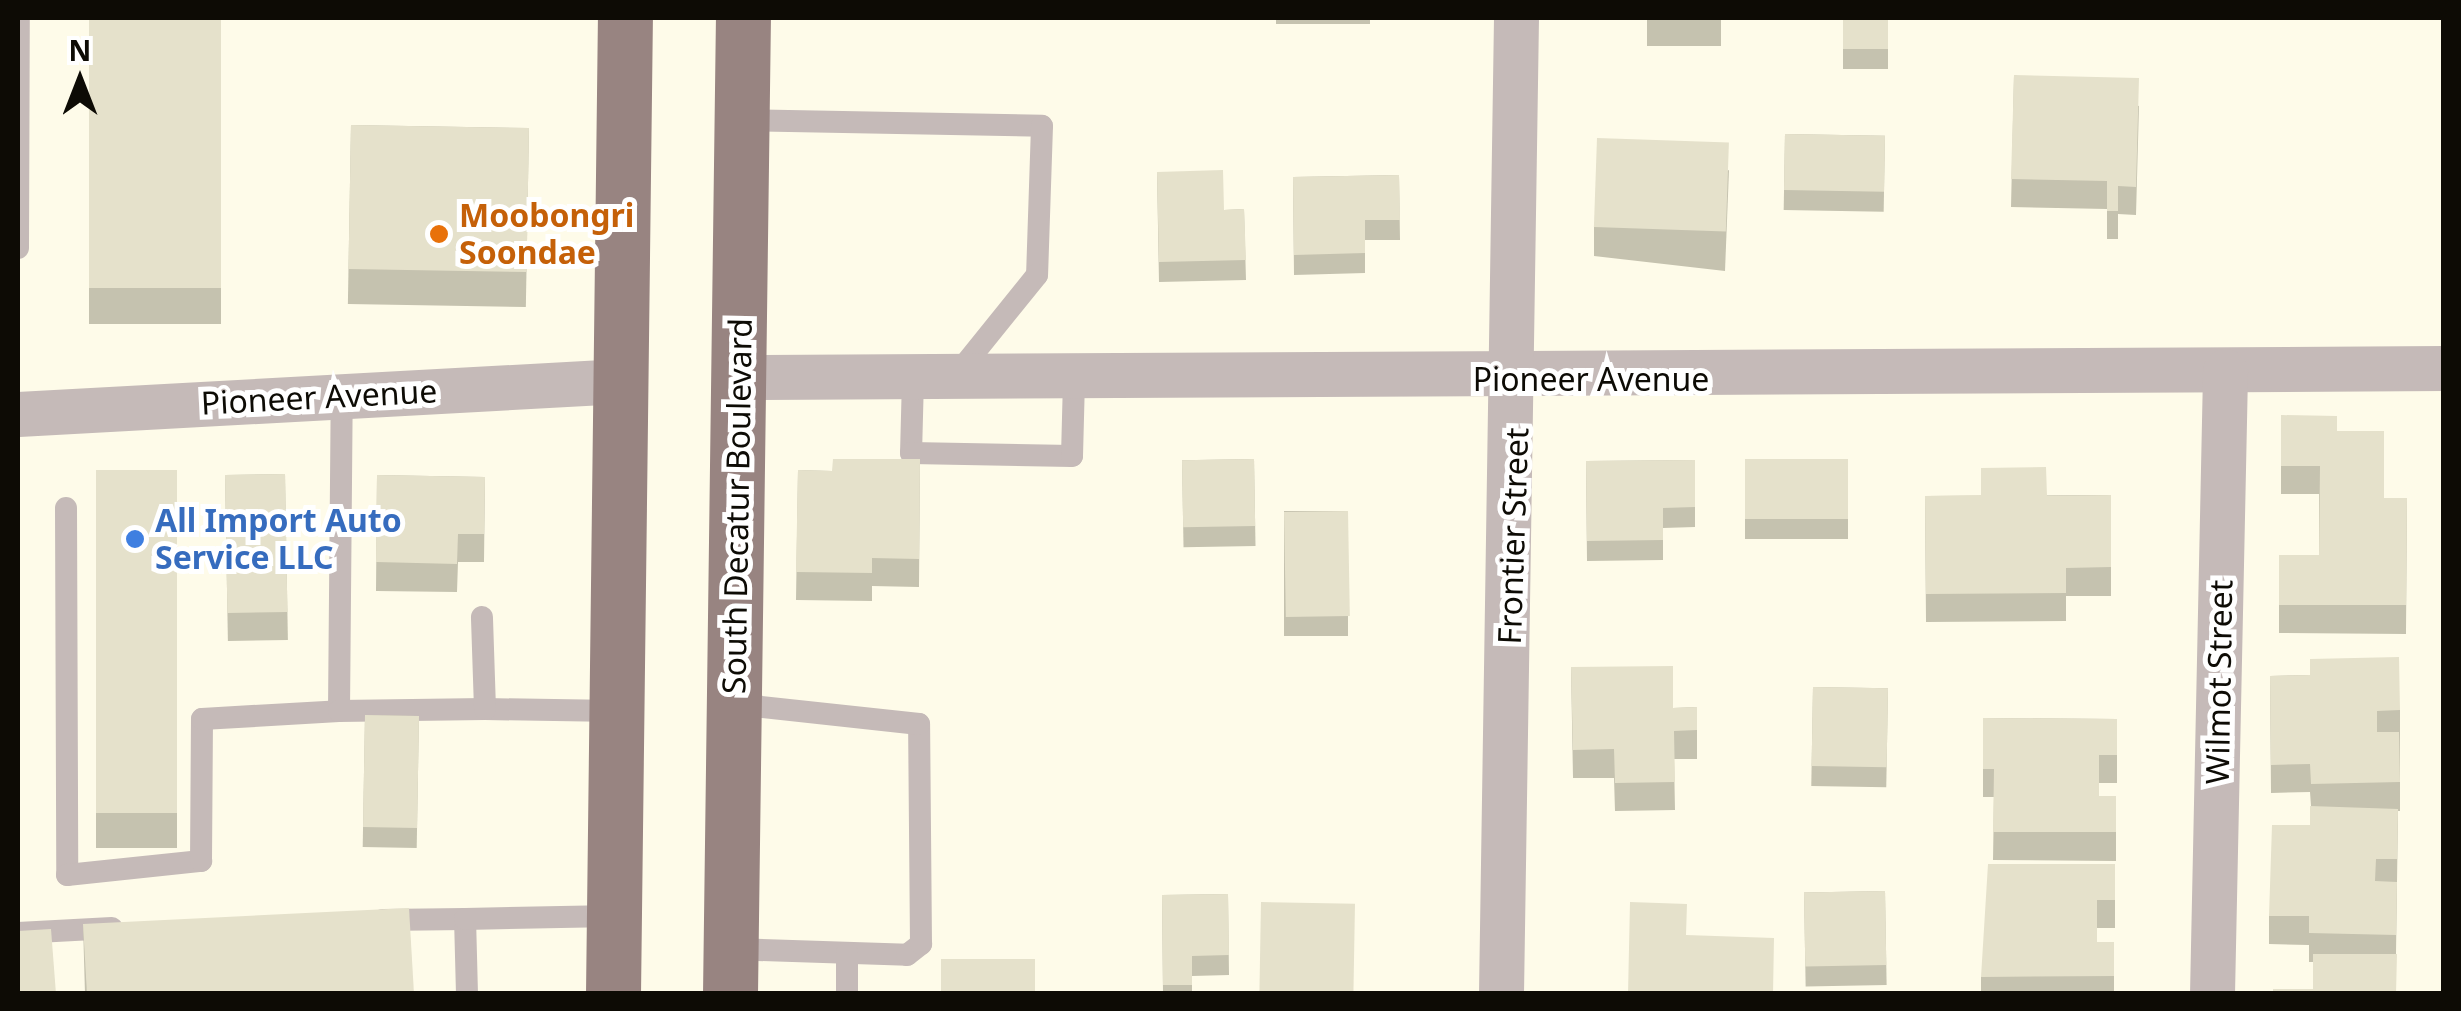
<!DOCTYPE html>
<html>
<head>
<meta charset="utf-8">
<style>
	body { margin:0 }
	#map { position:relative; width:2461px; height:1011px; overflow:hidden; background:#fefbe9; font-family:"Noto Sans",sans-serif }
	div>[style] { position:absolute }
	.service>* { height:22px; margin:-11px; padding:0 11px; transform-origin:11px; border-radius:11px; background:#c5bab8 }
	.minor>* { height:45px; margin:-22.5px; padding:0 22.5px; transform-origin:22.5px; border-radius:22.5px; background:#c5bab8 }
	.primary>* { height:55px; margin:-27.5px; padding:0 27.5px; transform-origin:27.5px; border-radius:27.5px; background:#988481 }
	.wall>* { inset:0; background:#c5c2af; transform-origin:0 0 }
	.building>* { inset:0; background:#e5e1cb; transform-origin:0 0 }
	.dots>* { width:28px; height:28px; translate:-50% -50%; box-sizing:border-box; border:5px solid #fff; border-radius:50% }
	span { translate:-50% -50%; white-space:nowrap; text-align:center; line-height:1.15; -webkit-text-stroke:10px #fff; paint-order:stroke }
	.food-label { font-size:32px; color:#c56008; font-weight:700 }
	.left { translate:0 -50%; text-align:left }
	.street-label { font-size:32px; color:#0d0b05 }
	.shop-label { font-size:32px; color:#366cbe; font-weight:700 }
	.frame { position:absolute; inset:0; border:20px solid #0d0b05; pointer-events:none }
	.north { position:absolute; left:30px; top:30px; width:100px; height:100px; -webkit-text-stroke:8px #fff; paint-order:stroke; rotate:0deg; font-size:28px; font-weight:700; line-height:40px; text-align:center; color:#0d0b05 }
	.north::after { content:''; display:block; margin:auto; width:35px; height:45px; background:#0d0b05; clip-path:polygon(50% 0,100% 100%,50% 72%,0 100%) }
</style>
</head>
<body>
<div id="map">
	<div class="service">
		<i style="left:742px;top:120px;width:300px;rotate:1.1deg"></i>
		<i style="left:1042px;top:126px;width:149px;rotate:91.9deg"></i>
		<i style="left:1037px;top:275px;width:127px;rotate:128.9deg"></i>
		<i style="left:18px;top:248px;width:230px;rotate:-89.8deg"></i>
		<i style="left:913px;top:378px;width:75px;rotate:91.5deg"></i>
		<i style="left:911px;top:453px;width:161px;rotate:1.1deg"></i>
		<i style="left:1072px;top:456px;width:78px;rotate:-88.5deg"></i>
		<i style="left:66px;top:508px;width:367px;rotate:89.8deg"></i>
		<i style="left:67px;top:875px;width:135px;rotate:-6deg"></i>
		<i style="left:201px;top:861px;width:142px;rotate:-89.6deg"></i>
		<i style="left:202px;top:719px;width:137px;rotate:-3.3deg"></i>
		<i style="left:339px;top:711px;width:315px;rotate:-89.5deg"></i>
		<i style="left:485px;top:709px;width:131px;rotate:0.9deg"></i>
		<i style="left:339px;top:711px;width:146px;rotate:-0.8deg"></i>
		<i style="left:485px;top:709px;width:92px;rotate:-91.9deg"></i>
		<i style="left:383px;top:920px;width:82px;rotate:-0.7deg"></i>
		<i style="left:18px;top:933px;width:94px;rotate:-3deg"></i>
		<i style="left:730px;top:949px;width:177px;rotate:1.9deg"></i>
		<i style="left:907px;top:955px;width:18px;rotate:-38deg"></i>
		<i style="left:921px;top:944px;width:220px;rotate:-90.5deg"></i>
		<i style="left:919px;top:724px;width:186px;rotate:-173.8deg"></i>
		<i style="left:847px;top:953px;width:41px;rotate:90deg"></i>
		<i style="left:467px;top:994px;width:75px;rotate:-91.5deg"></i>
		<i style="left:465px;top:919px;width:149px;rotate:-1.2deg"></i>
	</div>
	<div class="minor">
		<i style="left:739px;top:377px;width:1705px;rotate:-0.3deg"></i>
		<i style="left:18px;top:414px;width:604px;rotate:-3.13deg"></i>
		<i style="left:1501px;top:994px;width:976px;rotate:-89.12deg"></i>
		<i style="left:2212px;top:994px;width:623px;rotate:-88.8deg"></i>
	</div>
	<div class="primary">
		<i style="left:613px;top:994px;width:976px;rotate:-89.3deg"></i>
		<i style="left:730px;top:994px;width:976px;rotate:-89.24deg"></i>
	</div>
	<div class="wall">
		<i style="left:89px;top:18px;width:132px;height:306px"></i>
		<i style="left:1276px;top:18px;width:94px;height:6px"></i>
		<i style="left:1647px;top:18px;width:74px;height:28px"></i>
		<i style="left:1843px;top:18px;width:45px;height:51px"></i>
		<i style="clip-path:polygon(2014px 75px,2139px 106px,2136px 215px,2118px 214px,2118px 239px,2107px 239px,2107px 209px,2011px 207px)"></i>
		<i style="left:351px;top:125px;width:178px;height:179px;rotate:1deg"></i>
		<i style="left:1785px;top:134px;width:100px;height:76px;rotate:1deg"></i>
		<i style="clip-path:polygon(1729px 170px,1725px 271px,1594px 256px,1594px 227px)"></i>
		<i style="clip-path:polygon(1157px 172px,1224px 210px,1244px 209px,1246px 280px,1159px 282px)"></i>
		<i style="clip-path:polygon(1399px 175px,1400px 240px,1365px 240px,1365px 273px,1294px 275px,1293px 177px)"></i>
		<i style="clip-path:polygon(2281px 415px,2337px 431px,2384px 498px,2407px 498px,2406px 634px,2279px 633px,2279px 555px,2319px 555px,2319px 494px,2281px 494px)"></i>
		<i style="clip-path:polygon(920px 459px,919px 587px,872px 586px,872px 601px,796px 600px,798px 470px,832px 471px)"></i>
		<i style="left:1254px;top:459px;width:87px;height:72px;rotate:89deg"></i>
		<i style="left:1745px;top:459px;width:103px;height:80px"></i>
		<i style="clip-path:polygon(1695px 460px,1695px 527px,1663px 528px,1663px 560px,1587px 561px,1586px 461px)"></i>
		<i style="left:96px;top:470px;width:81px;height:378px"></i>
		<i style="left:285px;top:474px;width:166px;height:60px;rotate:89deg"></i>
		<i style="clip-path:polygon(377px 475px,485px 477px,484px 562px,458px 562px,457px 592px,376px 591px)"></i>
		<i style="clip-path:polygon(2111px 495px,2111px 596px,2066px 596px,2066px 621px,1926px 622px,1925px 496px)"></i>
		<i style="left:1348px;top:511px;width:125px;height:64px;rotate:90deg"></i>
		<i style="clip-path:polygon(1571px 667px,1673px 708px,1697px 707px,1697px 759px,1674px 759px,1675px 810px,1615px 811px,1614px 778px,1573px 778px)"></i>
		<i style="clip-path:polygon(2310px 675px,2400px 710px,2400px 811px,2398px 811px,2396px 954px,2313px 989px,2313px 962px,2309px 962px,2309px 945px,2269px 944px,2269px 916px,2310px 825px,2311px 806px,2310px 792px,2271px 793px,2270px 676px)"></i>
		<i style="left:1813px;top:687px;width:75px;height:99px;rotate:1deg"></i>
		<i style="left:365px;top:715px;width:54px;height:132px;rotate:1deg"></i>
		<i style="clip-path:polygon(1983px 718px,2117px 719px,2117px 783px,2099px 783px,2099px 796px,2116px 796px,2116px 861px,1993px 860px,1994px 797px,1983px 797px)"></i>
		<i style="clip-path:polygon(2115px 864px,2115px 928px,2097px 928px,2097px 942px,2114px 942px,2114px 994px,1981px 994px,1981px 977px)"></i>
		<i style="left:1885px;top:891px;width:94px;height:81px;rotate:89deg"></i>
		<i style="clip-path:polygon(1228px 894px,1229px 975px,1192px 976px,1192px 994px,1163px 994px,1162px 895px)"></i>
		<i style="clip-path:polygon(83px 924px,414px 994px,85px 994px)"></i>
	</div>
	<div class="building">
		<i style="left:89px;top:18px;width:132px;height:270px"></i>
		<i style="left:1843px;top:18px;width:45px;height:31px"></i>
		<i style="clip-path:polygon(2014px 75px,2139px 78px,2136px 187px,2118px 186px,2118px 211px,2107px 211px,2107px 181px,2011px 179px)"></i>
		<i style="left:351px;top:125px;width:178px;height:144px;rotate:1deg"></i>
		<i style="left:1785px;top:134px;width:100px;height:56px;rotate:1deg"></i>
		<i style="left:1597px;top:138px;width:132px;height:89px;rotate:2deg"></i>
		<i style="clip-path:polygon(1223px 170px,1224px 210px,1244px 209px,1246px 260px,1159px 262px,1157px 172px)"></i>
		<i style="clip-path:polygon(1399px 175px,1400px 220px,1365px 220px,1365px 253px,1294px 255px,1293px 177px)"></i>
		<i style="clip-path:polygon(2281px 415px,2337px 416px,2337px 431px,2384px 431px,2384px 498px,2407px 498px,2406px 605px,2279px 605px,2279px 555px,2319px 555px,2320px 466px,2281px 466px)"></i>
		<i style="clip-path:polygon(833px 459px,920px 459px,919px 559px,872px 558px,872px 573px,796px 572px,798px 470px,832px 471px)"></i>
		<i style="left:1254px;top:459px;width:67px;height:72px;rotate:89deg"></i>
		<i style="left:1745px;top:459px;width:103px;height:60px"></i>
		<i style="clip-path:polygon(1695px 460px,1695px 507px,1663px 508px,1663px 540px,1587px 541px,1586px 461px)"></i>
		<i style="clip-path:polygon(2046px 467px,2047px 496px,2111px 495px,2111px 567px,2066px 568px,2066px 593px,1926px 594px,1925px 496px,1981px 495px,1981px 468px)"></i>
		<i style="left:96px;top:470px;width:81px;height:343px"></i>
		<i style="left:285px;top:474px;width:138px;height:60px;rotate:89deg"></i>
		<i style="clip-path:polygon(377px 475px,485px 477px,484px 534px,458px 534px,457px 564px,376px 562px)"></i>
		<i style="left:1348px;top:511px;width:105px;height:64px;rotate:89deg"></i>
		<i style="clip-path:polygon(2399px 657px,2400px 710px,2377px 711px,2377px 732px,2399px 732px,2400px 782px,2311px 784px,2310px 764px,2271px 765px,2270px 676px,2310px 675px,2310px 659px)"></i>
		<i style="clip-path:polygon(1673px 666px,1673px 708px,1697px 707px,1697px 730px,1674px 731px,1675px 782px,1615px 783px,1614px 749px,1573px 750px,1571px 667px)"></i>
		<i style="left:1813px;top:687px;width:75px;height:79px;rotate:1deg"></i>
		<i style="left:365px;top:715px;width:54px;height:112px;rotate:1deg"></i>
		<i style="clip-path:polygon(1983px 718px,2117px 719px,2117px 755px,2099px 755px,2099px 796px,2116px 796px,2116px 832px,1993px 832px,1994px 769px,1983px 769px)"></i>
		<i style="clip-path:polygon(2310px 806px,2398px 809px,2397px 859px,2376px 859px,2375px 881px,2397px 882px,2396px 935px,2309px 933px,2309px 916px,2269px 916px,2272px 825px,2310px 825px)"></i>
		<i style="clip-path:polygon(1988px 864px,2115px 864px,2115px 900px,2097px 900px,2097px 942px,2114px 942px,2114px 976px,1981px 977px)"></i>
		<i style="left:1885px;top:891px;width:74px;height:81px;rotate:89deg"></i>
		<i style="clip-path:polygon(1228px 894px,1229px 955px,1192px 956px,1192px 985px,1163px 985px,1162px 895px)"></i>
		<i style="left:1261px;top:902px;width:94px;height:92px;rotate:1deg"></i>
		<i style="clip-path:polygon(1630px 902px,1687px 904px,1686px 935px,1774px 938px,1773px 994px,1628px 994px)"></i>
		<i style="clip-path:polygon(409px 908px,414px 994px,87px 994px,83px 924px)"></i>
		<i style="clip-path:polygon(51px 929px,56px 994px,18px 994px,18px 931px)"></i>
		<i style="clip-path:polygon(2313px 954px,2397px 954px,2396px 994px,2273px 994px,2273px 989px,2313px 989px)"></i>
		<i style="left:1035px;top:959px;width:35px;height:94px;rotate:90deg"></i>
	</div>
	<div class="dots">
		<i style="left:439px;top:234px;background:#e8710a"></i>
		<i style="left:135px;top:539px;background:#3f7fe0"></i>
	</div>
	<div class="food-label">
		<span class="left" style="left:459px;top:234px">Moobongri<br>Soondae</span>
	</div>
	<div class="street-label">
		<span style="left:1591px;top:379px">Pioneer Avenue</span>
		<span style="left:319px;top:397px;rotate:-3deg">Pioneer Avenue</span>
		<span style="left:737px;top:506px;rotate:-89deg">South Decatur Boulevard</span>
		<span style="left:1513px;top:536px;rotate:-88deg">Frontier Street</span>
		<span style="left:2219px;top:682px;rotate:-89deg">Wilmot Street</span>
	</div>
	<div class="shop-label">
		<span class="left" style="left:155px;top:539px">All Import Auto<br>Service LLC</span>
	</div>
	<div class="frame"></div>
	<div class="north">N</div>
</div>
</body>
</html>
